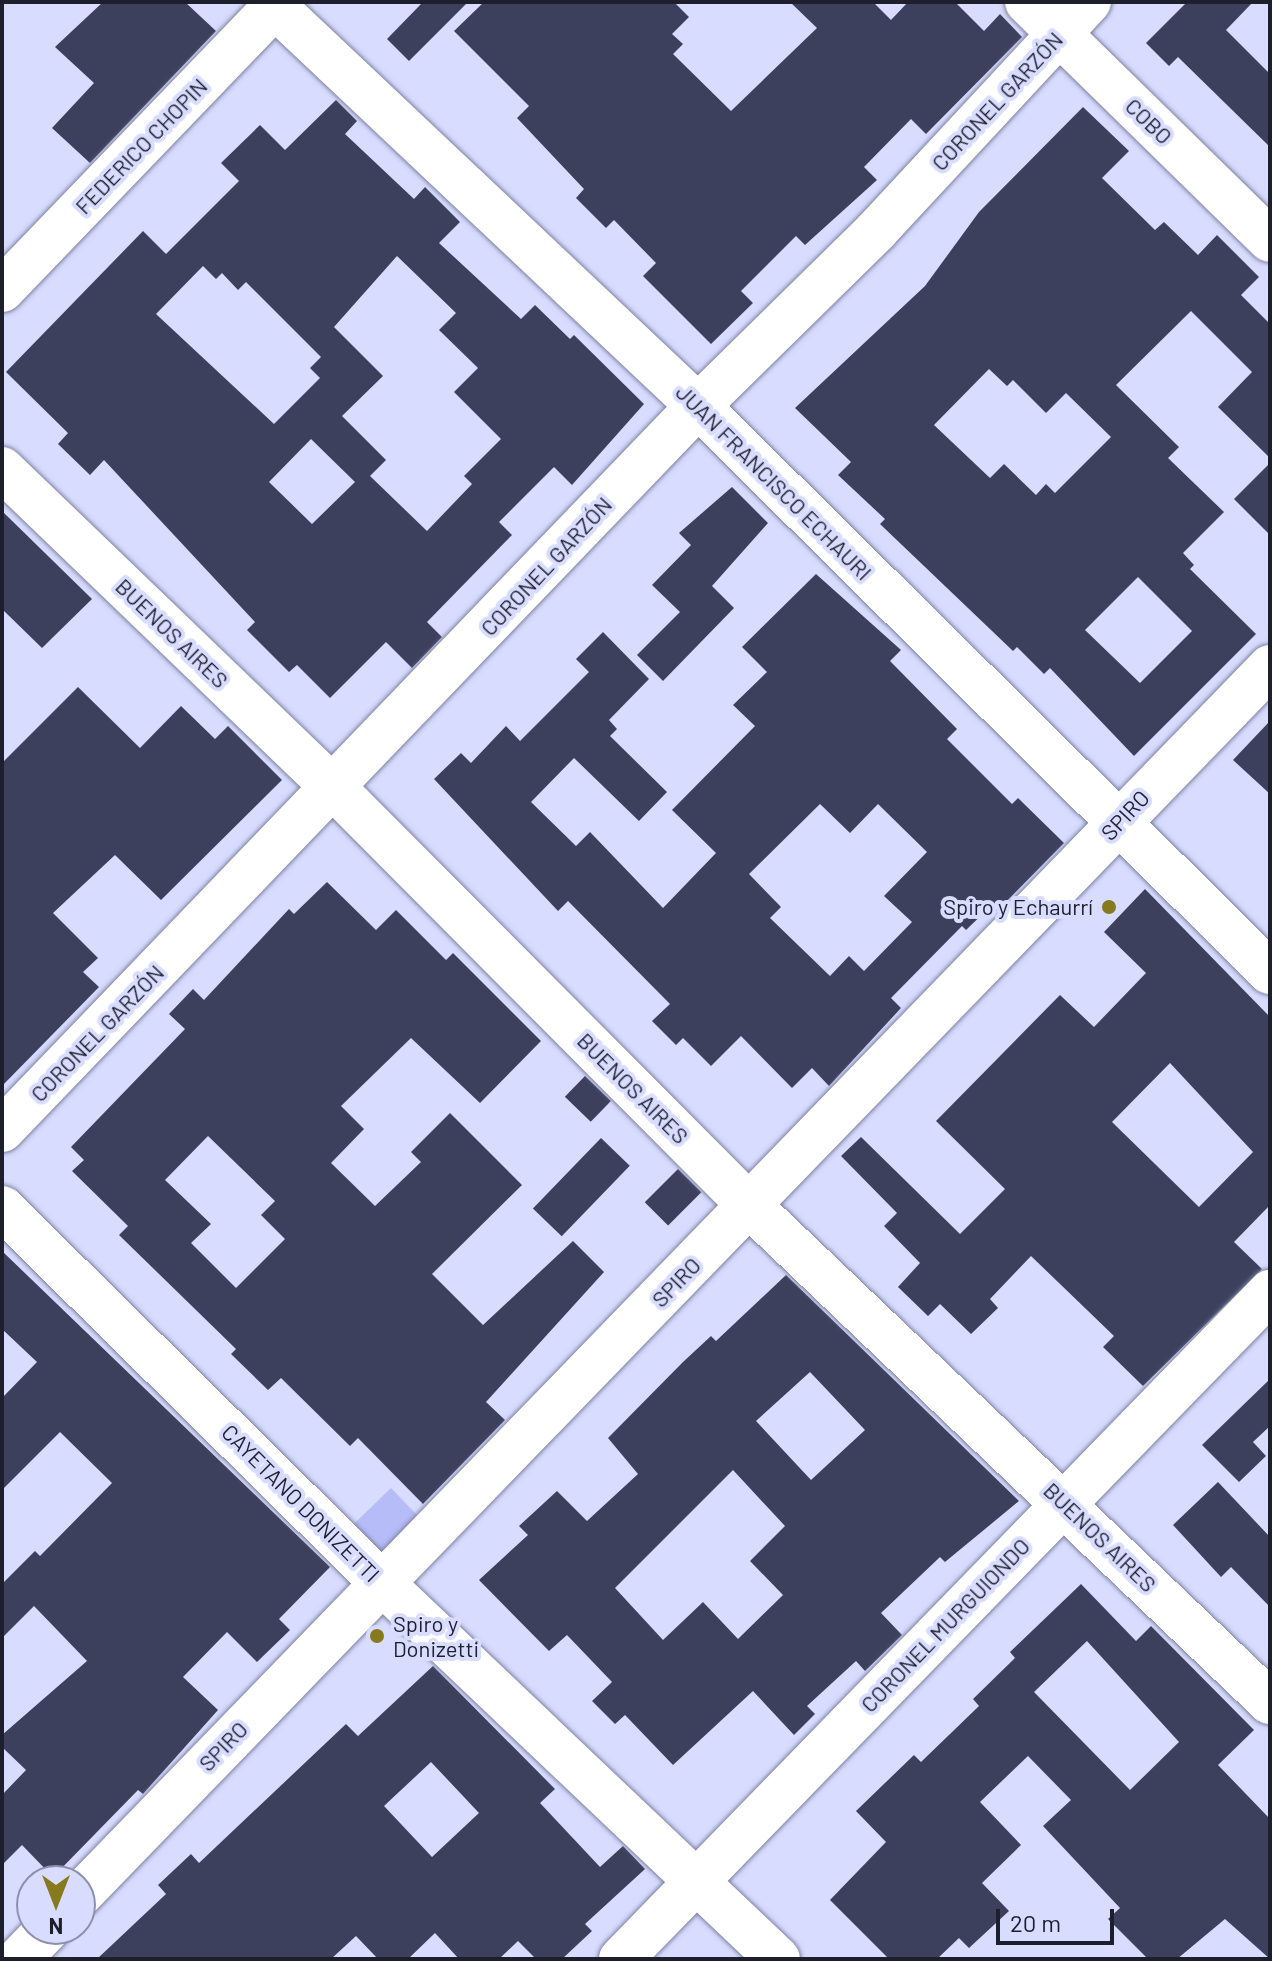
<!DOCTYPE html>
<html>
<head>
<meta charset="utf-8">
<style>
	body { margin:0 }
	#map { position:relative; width:1272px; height:1961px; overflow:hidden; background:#d8dcff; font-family:Barlow,sans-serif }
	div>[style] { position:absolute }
	.green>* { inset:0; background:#b6bcf8; transform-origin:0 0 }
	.building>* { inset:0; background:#3d405c; transform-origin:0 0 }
	.roads { filter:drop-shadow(0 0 2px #7e81a1) drop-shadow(0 0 2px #7e81a1) }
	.minor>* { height:44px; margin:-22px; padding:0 22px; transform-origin:22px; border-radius:22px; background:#fff }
	.dots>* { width:22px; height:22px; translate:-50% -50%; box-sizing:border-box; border:4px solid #d8dcff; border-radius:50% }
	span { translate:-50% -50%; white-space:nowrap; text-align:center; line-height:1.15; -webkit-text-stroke:8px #d8dcff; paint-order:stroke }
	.street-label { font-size:22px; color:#1e1f2c }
	.poi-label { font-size:22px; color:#1e1f2c }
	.right { translate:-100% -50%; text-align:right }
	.left { translate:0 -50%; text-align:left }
	.frame { position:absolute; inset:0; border:4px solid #1e1f2c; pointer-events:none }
	.north { position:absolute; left:16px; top:1865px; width:80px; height:80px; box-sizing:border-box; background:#d8dcff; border:2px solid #8e90ab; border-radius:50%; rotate:180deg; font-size:22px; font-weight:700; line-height:32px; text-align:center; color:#1e1f2c }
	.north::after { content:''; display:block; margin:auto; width:28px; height:36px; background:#87791e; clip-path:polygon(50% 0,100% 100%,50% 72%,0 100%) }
	.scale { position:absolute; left:996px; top:1909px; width:118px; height:36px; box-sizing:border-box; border:4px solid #1e1f2c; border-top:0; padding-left:10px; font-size:24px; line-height:28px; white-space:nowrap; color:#1e1f2c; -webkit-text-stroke:6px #d8dcff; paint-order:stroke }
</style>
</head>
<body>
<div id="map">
	<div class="green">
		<i style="left:391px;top:1488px;width:43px;height:51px;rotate:46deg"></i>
	</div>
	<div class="building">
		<i style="clip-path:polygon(103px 2px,185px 2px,216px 31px,90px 163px,52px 128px,94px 83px,55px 47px)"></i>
		<i style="clip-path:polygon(423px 2px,468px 2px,409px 61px,387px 39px)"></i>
		<i style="clip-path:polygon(484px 2px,674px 2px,689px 17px,672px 34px,683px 44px,673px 54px,731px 111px,817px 28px,790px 2px,873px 2px,891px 20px,908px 2px,955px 2px,984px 31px,1000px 14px,1022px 37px,926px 134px,911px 119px,864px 167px,877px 180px,805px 245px,796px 236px,741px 291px,753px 303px,711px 344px,643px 276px,656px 263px,614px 220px,606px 228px,576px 198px,584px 189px,517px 118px,529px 106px,454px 31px)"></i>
		<i style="clip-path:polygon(1187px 2px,1253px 2px,1226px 30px,1270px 74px,1270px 147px,1178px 57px,1169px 66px,1146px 43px)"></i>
		<i style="clip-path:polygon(evenodd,336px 100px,357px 121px,345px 134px,414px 199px,425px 187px,460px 222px,439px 243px,521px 319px,535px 305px,570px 339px,574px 335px,644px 404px,572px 485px,554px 467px,499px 522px,512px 535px,427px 622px,442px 637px,412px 668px,386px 642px,330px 698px,297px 665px,289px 672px,247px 630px,255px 622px,104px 460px,90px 475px,58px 444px,68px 433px,6px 372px,143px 231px,166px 254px,239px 181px,221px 163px,260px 125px,285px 150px,336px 100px,397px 256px,456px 313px,439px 330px,478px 368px,454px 392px,501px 439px,464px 476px,472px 484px,427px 531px,370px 476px,386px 460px,342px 416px,383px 376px,334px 327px,397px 256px,336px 100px,203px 266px,216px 279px,222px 273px,238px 290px,246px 282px,321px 357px,310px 368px,320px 378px,274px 424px,156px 314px,203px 266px,336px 100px,311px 439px,355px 482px,312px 524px,269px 482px,311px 439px)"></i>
		<i style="clip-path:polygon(evenodd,1083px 107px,1129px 151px,1102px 178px,1155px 230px,1164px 222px,1198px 255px,1217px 235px,1259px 277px,1241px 295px,1270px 324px,1270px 458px,1218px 407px,1252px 372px,1191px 311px,1116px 385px,1179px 447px,1168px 458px,1224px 512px,1183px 553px,1194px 565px,1190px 569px,1256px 634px,1134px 756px,1050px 668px,1044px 674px,1017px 647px,1013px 651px,880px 524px,885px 519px,838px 475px,851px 462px,795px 408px,925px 286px,979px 212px,1083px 107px,989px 369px,1007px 386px,1013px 380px,1046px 413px,1066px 393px,1111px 437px,1055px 493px,1046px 484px,1036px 495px,1004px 464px,990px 478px,934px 425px,989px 369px,1083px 107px,1138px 577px,1192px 631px,1140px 683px,1085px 630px,1138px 577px)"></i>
		<i style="clip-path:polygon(1270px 463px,1270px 535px,1234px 499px)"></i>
		<i style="clip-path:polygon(732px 487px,768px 523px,712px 586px,734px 608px,663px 681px,637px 655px,680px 612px,652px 585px,691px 545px,679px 533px)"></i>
		<i style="clip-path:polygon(2px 511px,92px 599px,42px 648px,2px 609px)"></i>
		<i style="clip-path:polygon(evenodd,816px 574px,901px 650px,890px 661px,957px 729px,947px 739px,1012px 804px,1018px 798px,1064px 843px,997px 911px,992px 905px,966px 930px,962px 926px,891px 998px,901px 1008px,829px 1086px,812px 1068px,792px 1088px,741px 1036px,711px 1066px,683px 1038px,676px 1045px,652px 1021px,670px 1004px,568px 901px,558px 911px,434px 779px,461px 753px,471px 763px,506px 726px,520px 741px,589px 672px,576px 659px,603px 632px,649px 679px,609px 720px,617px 729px,610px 736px,667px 792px,639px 821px,574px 758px,531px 802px,576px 846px,590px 832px,663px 908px,716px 853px,672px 810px,755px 726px,733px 705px,767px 672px,742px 647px,816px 574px,820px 804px,850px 833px,878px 804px,927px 852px,884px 896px,912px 922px,864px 971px,849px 956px,830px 976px,770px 918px,781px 907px,749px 874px,820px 804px)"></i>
		<i style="clip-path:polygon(78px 687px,140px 748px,181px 706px,215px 739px,228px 726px,282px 780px,161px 900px,115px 855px,53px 913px,98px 958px,83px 972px,99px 987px,2px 1086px,2px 763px)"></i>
		<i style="clip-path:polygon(1270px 721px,1270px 794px,1233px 760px)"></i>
		<i style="clip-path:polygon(evenodd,327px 882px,376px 930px,396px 910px,446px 960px,453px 953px,541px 1041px,480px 1103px,411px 1038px,341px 1106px,364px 1129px,331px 1163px,375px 1206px,421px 1162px,411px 1152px,450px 1113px,522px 1185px,432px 1274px,483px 1325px,573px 1241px,604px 1272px,486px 1402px,505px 1420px,423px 1504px,358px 1438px,350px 1446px,281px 1378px,268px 1390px,231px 1354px,236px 1349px,119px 1235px,128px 1226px,72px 1171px,84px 1160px,71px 1147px,185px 1029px,169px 1014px,193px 989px,204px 1000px,289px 909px,294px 914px,327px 882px,208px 1136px,275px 1201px,261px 1215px,285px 1239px,236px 1288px,191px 1243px,211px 1224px,165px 1180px,208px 1136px)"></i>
		<i style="clip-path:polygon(evenodd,1145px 889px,1270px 1017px,1270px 1205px,1234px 1242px,1262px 1269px,1143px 1386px,1103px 1347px,1114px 1336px,1031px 1256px,990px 1299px,998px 1308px,971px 1334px,940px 1304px,928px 1316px,898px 1287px,920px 1263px,884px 1226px,897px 1213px,841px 1156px,861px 1137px,960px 1234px,1005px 1189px,936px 1121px,1060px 995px,1094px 1027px,1146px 973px,1104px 932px,1145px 889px,1170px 1063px,1253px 1152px,1199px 1207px,1112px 1122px,1170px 1063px)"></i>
		<i style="left:585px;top:1076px;width:36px;height:29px;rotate:44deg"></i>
		<i style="left:601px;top:1138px;width:40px;height:98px;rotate:44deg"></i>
		<i style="left:678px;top:1169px;width:33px;height:47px;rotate:45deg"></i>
		<i style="clip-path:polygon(2px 1251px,330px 1567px,279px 1619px,290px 1630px,257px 1662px,227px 1632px,183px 1677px,218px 1710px,143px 1794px,138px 1790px,53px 1877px,22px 1845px,2px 1865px,2px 1795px,26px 1770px,2px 1747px,2px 1735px,87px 1661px,34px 1606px,2px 1638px,2px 1584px,35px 1551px,40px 1556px,112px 1483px,60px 1432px,2px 1490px,2px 1398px,37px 1362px,2px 1329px)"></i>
		<i style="clip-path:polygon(evenodd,786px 1275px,1019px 1501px,945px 1562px,940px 1557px,881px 1613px,902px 1635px,865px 1671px,856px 1661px,807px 1706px,815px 1714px,794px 1735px,753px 1691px,673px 1765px,625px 1715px,615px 1724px,592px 1701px,612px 1682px,567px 1635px,549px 1651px,479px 1580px,528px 1535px,519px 1526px,557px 1491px,587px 1521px,638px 1474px,608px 1438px,683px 1362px,711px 1336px,716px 1341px,786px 1275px,810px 1372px,865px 1430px,811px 1480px,756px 1421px,810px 1372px,786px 1275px,733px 1470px,785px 1526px,750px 1561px,783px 1595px,738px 1639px,703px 1602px,663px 1640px,615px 1588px,733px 1470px)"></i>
		<i style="clip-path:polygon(1270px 1379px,1270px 1426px,1253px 1442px,1266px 1456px,1239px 1482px,1202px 1445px)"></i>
		<i style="clip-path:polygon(1218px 1482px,1270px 1537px,1270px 1607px,1231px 1567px,1221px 1577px,1173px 1525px)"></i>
		<i style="clip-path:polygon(evenodd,1081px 1584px,1136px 1641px,1151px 1626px,1254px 1730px,1218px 1765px,1270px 1819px,1270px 1959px,1225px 1919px,1177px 1959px,1148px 1959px,1108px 1919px,1120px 1908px,1043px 1826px,1071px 1800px,1028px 1756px,980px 1802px,1021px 1845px,982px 1883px,1009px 1911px,969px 1948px,959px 1938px,937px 1959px,889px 1959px,830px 1900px,886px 1842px,856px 1811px,914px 1755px,921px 1762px,979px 1706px,973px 1699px,1015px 1658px,1010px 1652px,1081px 1584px,1087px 1641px,1179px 1742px,1130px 1790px,1034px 1692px,1087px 1641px)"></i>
		<i style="clip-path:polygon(evenodd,433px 1666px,555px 1789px,540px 1803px,600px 1867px,623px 1846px,645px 1869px,585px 1924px,592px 1931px,562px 1959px,536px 1959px,518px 1941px,499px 1959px,459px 1959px,435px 1933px,408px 1959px,378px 1959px,356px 1936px,331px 1959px,97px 1959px,166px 1894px,158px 1885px,191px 1854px,199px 1863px,346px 1724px,358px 1736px,433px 1666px,431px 1762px,479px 1813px,432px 1857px,384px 1806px,431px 1762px)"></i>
	</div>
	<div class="roads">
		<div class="minor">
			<i style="left:270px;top:2px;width:589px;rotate:43.35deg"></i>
			<i style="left:698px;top:406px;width:805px;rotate:44.7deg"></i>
			<i style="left:1027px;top:2px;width:340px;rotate:44.4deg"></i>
			<i style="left:2px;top:290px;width:400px;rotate:-46.1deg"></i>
			<i style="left:2px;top:469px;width:462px;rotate:43.9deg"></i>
			<i style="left:335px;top:789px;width:588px;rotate:45.14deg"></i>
			<i style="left:750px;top:1206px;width:719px;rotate:43.65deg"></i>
			<i style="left:2px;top:1130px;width:1004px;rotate:-46.13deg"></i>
			<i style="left:698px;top:406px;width:250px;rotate:-44.5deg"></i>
			<i style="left:876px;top:231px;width:313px;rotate:-47.1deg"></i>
			<i style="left:2px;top:1208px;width:534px;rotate:44.62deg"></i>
			<i style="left:382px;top:1583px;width:546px;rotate:43.52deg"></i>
			<i style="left:80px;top:1895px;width:1710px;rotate:-45.9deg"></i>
			<i style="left:19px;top:1959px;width:42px;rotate:-46deg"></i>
			<i style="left:621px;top:1959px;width:931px;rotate:-45.78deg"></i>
		</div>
	</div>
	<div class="dots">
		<i style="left:1109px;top:907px;background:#87791e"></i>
		<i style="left:377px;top:1636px;background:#87791e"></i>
	</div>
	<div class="street-label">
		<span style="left:997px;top:101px;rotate:-47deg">CORONEL GARZÓN</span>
		<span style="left:1149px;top:121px;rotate:44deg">COBO</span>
		<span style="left:141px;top:146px;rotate:-46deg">FEDERICO CHOPIN</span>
		<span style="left:774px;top:482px;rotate:45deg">JUAN FRANCISCO ECHAURI</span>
		<span style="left:546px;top:566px;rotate:-47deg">CORONEL GARZÓN</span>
		<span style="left:172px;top:633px;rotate:44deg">BUENOS AIRES</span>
		<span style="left:1125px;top:815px;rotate:-47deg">SPIRO</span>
		<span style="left:97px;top:1033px;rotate:-46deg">CORONEL GARZÓN</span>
		<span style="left:633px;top:1088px;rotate:45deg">BUENOS AIRES</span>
		<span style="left:676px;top:1282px;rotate:-46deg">SPIRO</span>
		<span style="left:301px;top:1503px;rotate:45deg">CAYETANO DONIZETTI</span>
		<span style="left:1100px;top:1537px;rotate:44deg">BUENOS AIRES</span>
		<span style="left:945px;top:1625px;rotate:-46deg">CORONEL MURGUIONDO</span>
		<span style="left:223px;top:1746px;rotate:-46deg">SPIRO</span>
	</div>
	<div class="poi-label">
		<span class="right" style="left:1093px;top:907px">Spiro y Echaurrí</span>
		<span class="left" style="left:393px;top:1636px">Spiro y<br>Donizetti</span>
	</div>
	<div class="frame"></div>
	<div class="north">N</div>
	<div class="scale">20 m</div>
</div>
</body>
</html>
